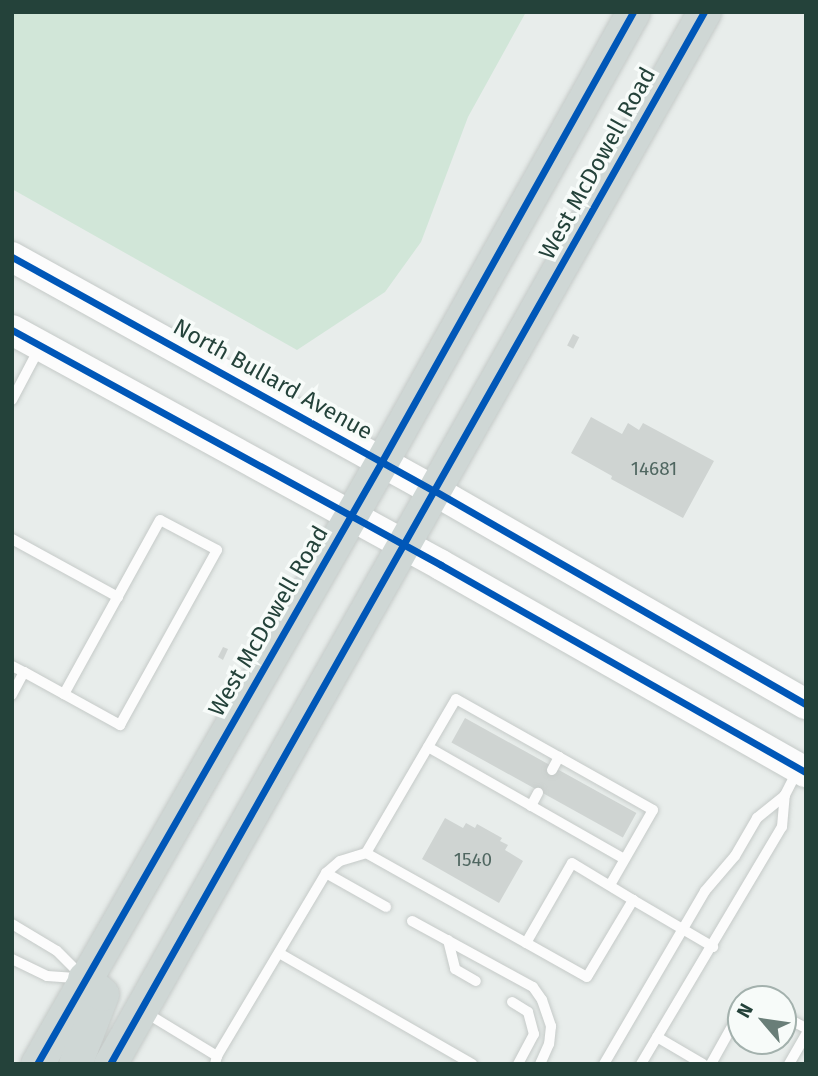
<!DOCTYPE html>
<html>
<head>
<meta charset="utf-8">
<style>
	body { margin:0 }
	#map { position:relative; width:818px; height:1076px; overflow:hidden; background:#e8edeb; font-family:"Fira Sans",sans-serif }
	div>[style] { position:absolute }
	.green>* { inset:0; background:#d1e6d8 }
	.building>* { inset:0; background:#cfd4d2; transform-origin:0 0 }
	.roads { filter:drop-shadow(0 0 2px #c5cac8) drop-shadow(0 0 2px #c5cac8) }
	.service>* { height:10px; margin:-5px; padding:0 5px; transform-origin:5px; border-radius:5px; background:#fcfcfc }
	.secondary>* { height:30px; margin:-15px; padding:0 15px; transform-origin:15px; border-radius:15px; background:#fcfcfc }
	.primary>* { height:33px; margin:-16.5px; padding:0 16.5px; transform-origin:16.5px; border-radius:16.5px; background:#cfd7d5 }
	.cycleway>* { height:7px; margin:-3.5px; padding:0 3.5px; transform-origin:3.5px; border-radius:3.5px; background:#0057b8 }
	span { translate:-50% -50%; white-space:nowrap; text-align:center; line-height:1.15; -webkit-text-stroke:7px #f7fbf9; paint-order:stroke }
	.number-label { font-size:19px; color:#506761 }
	.number-label span { -webkit-text-stroke-width:0 }
	.street-label { font-size:23px; color:#24423a }
	.frame { position:absolute; inset:0; border:14px solid #24423a; pointer-events:none }
	.north { position:absolute; left:727px; top:985px; width:70px; height:70px; box-sizing:border-box; background:#f7fbf9; border:2px solid #a3b1ad; border-radius:50%; rotate:299deg; font-size:19px; font-weight:700; line-height:28px; text-align:center; color:#24423a }
	.north::after { content:''; display:block; margin:auto; width:24px; height:32px; background:#697e78; clip-path:polygon(50% 0,100% 100%,50% 72%,0 100%) }
</style>
</head>
<body>
<div id="map">
	<div class="green">
		<i style="clip-path:polygon(12px 12px,526px 12px,468px 117px,421px 242px,385px 292px,297px 350px,12px 189px)"></i>
	</div>
	<div class="building">
		<i style="left:573px;top:334px;width:7px;height:13px;rotate:27deg"></i>
		<i style="clip-path:polygon(591px 417px,622px 434px,628px 423px,639px 430px,643px 423px,714px 461px,683px 518px,611px 479px,612px 476px,571px 453px)"></i>
		<i style="clip-path:polygon(223px 647px,228px 649px,223px 660px,218px 657px)"></i>
		<i style="left:465px;top:718px;width:196px;height:28px;rotate:29deg"></i>
		<i style="clip-path:polygon(445px 818px,463px 828px,466px 823px,475px 828px,477px 824px,502px 838px,500px 841px,508px 845px,505px 850px,523px 861px,499px 903px,422px 859px)"></i>
	</div>
	<div class="roads">
		<div class="service">
			<i style="left:12px;top:400px;width:60px;rotate:-62.2deg"></i>
			<i style="left:12px;top:539px;width:121px;rotate:28.7deg"></i>
			<i style="left:12px;top:666px;width:13px;rotate:27deg"></i>
			<i style="left:24px;top:672px;width:26px;rotate:118deg"></i>
			<i style="left:24px;top:672px;width:110px;rotate:28.9deg"></i>
			<i style="left:120px;top:725px;width:200px;rotate:-61deg"></i>
			<i style="left:217px;top:550px;width:64px;rotate:-152.2deg"></i>
			<i style="left:160px;top:520px;width:199px;rotate:118.9deg"></i>
			<i style="left:428px;top:747px;width:226px;rotate:29.7deg"></i>
			<i style="left:552px;top:770px;width:15px;rotate:-62deg"></i>
			<i style="left:531px;top:806px;width:15px;rotate:-62deg"></i>
			<i style="left:366px;top:853px;width:178px;rotate:-59.7deg"></i>
			<i style="left:456px;top:699px;width:226px;rotate:29.4deg"></i>
			<i style="left:653px;top:810px;width:86px;rotate:119.8deg"></i>
			<i style="left:326px;top:873px;width:69px;rotate:29.5deg"></i>
			<i style="left:412px;top:921px;width:138px;rotate:28.6deg"></i>
			<i style="left:533px;top:987px;width:16px;rotate:55deg"></i>
			<i style="left:542px;top:1000px;width:28px;rotate:71deg"></i>
			<i style="left:551px;top:1026px;width:18px;rotate:96deg"></i>
			<i style="left:549px;top:1044px;width:22px;rotate:114deg"></i>
			<i style="left:12px;top:924px;width:52px;rotate:31deg"></i>
			<i style="left:57px;top:951px;width:35px;rotate:45deg"></i>
			<i style="left:448px;top:940px;width:30px;rotate:76deg"></i>
			<i style="left:455px;top:969px;width:24px;rotate:30deg"></i>
			<i style="left:526px;top:943px;width:92px;rotate:-60.1deg"></i>
			<i style="left:572px;top:863px;width:71px;rotate:31.2deg"></i>
			<i style="left:279px;top:953px;width:223px;rotate:29.9deg"></i>
			<i style="left:12px;top:959px;width:39px;rotate:26deg"></i>
			<i style="left:47px;top:976px;width:32px;rotate:4deg"></i>
			<i style="left:747px;top:999px;width:4px;rotate:-56deg"></i>
			<i style="left:749px;top:996px;width:6px;rotate:31deg"></i>
			<i style="left:512px;top:1002px;width:19px;rotate:32deg"></i>
			<i style="left:528px;top:1012px;width:23px;rotate:75deg"></i>
			<i style="left:534px;top:1034px;width:34px;rotate:118deg"></i>
			<i style="left:143px;top:1011px;width:87px;rotate:31.3deg"></i>
			<i style="left:217px;top:1056px;width:8px;rotate:104deg"></i>
			<i style="left:783px;top:1016px;width:26px;rotate:28deg"></i>
			<i style="left:657px;top:1037px;width:53px;rotate:30.4deg"></i>
			<i style="left:217px;top:1056px;width:213px;rotate:-59.2deg"></i>
			<i style="left:326px;top:873px;width:18px;rotate:-41deg"></i>
			<i style="left:340px;top:861px;width:27px;rotate:-17deg"></i>
			<i style="left:366px;top:853px;width:253px;rotate:29.3deg"></i>
			<i style="left:587px;top:977px;width:90px;rotate:-59.1deg"></i>
			<i style="left:633px;top:900px;width:93px;rotate:30.4deg"></i>
			<i style="left:604px;top:1064px;width:200px;rotate:-59.7deg"></i>
			<i style="left:705px;top:891px;width:46px;rotate:-49.4deg"></i>
			<i style="left:735px;top:856px;width:44px;rotate:-59.9deg"></i>
			<i style="left:757px;top:818px;width:36px;rotate:-39deg"></i>
			<i style="left:785px;top:795px;width:28px;rotate:-63deg"></i>
			<i style="left:641px;top:1064px;width:276px;rotate:-59.3deg"></i>
			<i style="left:782px;top:827px;width:32px;rotate:-85deg"></i>
			<i style="left:711px;top:1064px;width:62px;rotate:-60.9deg"></i>
			<i style="left:789px;top:1064px;width:34px;rotate:-60deg"></i>
		</div>
		<div class="secondary">
			<i style="left:12px;top:257px;width:483px;rotate:29deg"></i>
			<i style="left:435px;top:491px;width:428px;rotate:29.9deg"></i>
			<i style="left:12px;top:330px;width:489px;rotate:28.7deg"></i>
			<i style="left:441px;top:565px;width:420px;rotate:29.6deg"></i>
		</div>
		<div class="primary">
			<i style="left:37px;top:1064px;width:695px;rotate:-60.22deg"></i>
			<i style="left:382px;top:461px;width:514px;rotate:-60.79deg"></i>
			<i style="left:75px;top:1064px;width:75px;rotate:-68.9deg"></i>
			<i style="left:102px;top:994px;width:24px;rotate:-138deg"></i>
			<i style="left:110px;top:1064px;width:1208px;rotate:-60.55deg"></i>
		</div>
	</div>
	<div class="cycleway">
		<i style="left:12px;top:257px;width:483px;rotate:29deg"></i>
		<i style="left:435px;top:491px;width:428px;rotate:29.9deg"></i>
		<i style="left:12px;top:330px;width:489px;rotate:28.7deg"></i>
		<i style="left:441px;top:565px;width:420px;rotate:29.6deg"></i>
		<i style="left:37px;top:1064px;width:695px;rotate:-60.22deg"></i>
		<i style="left:382px;top:461px;width:514px;rotate:-60.79deg"></i>
		<i style="left:110px;top:1064px;width:1208px;rotate:-60.55deg"></i>
	</div>
	<div class="number-label">
		<span style="left:654px;top:469px">14681</span>
		<span style="left:473px;top:860px">1540</span>
	</div>
	<div class="street-label">
		<span style="left:597px;top:163px;rotate:-61deg">West McDowell Road</span>
		<span style="left:273px;top:379px;rotate:29deg">North Bullard Avenue</span>
		<span style="left:268px;top:621px;rotate:-60deg">West McDowell Road</span>
	</div>
	<div class="frame"></div>
	<div class="north">N</div>
</div>
</body>
</html>
